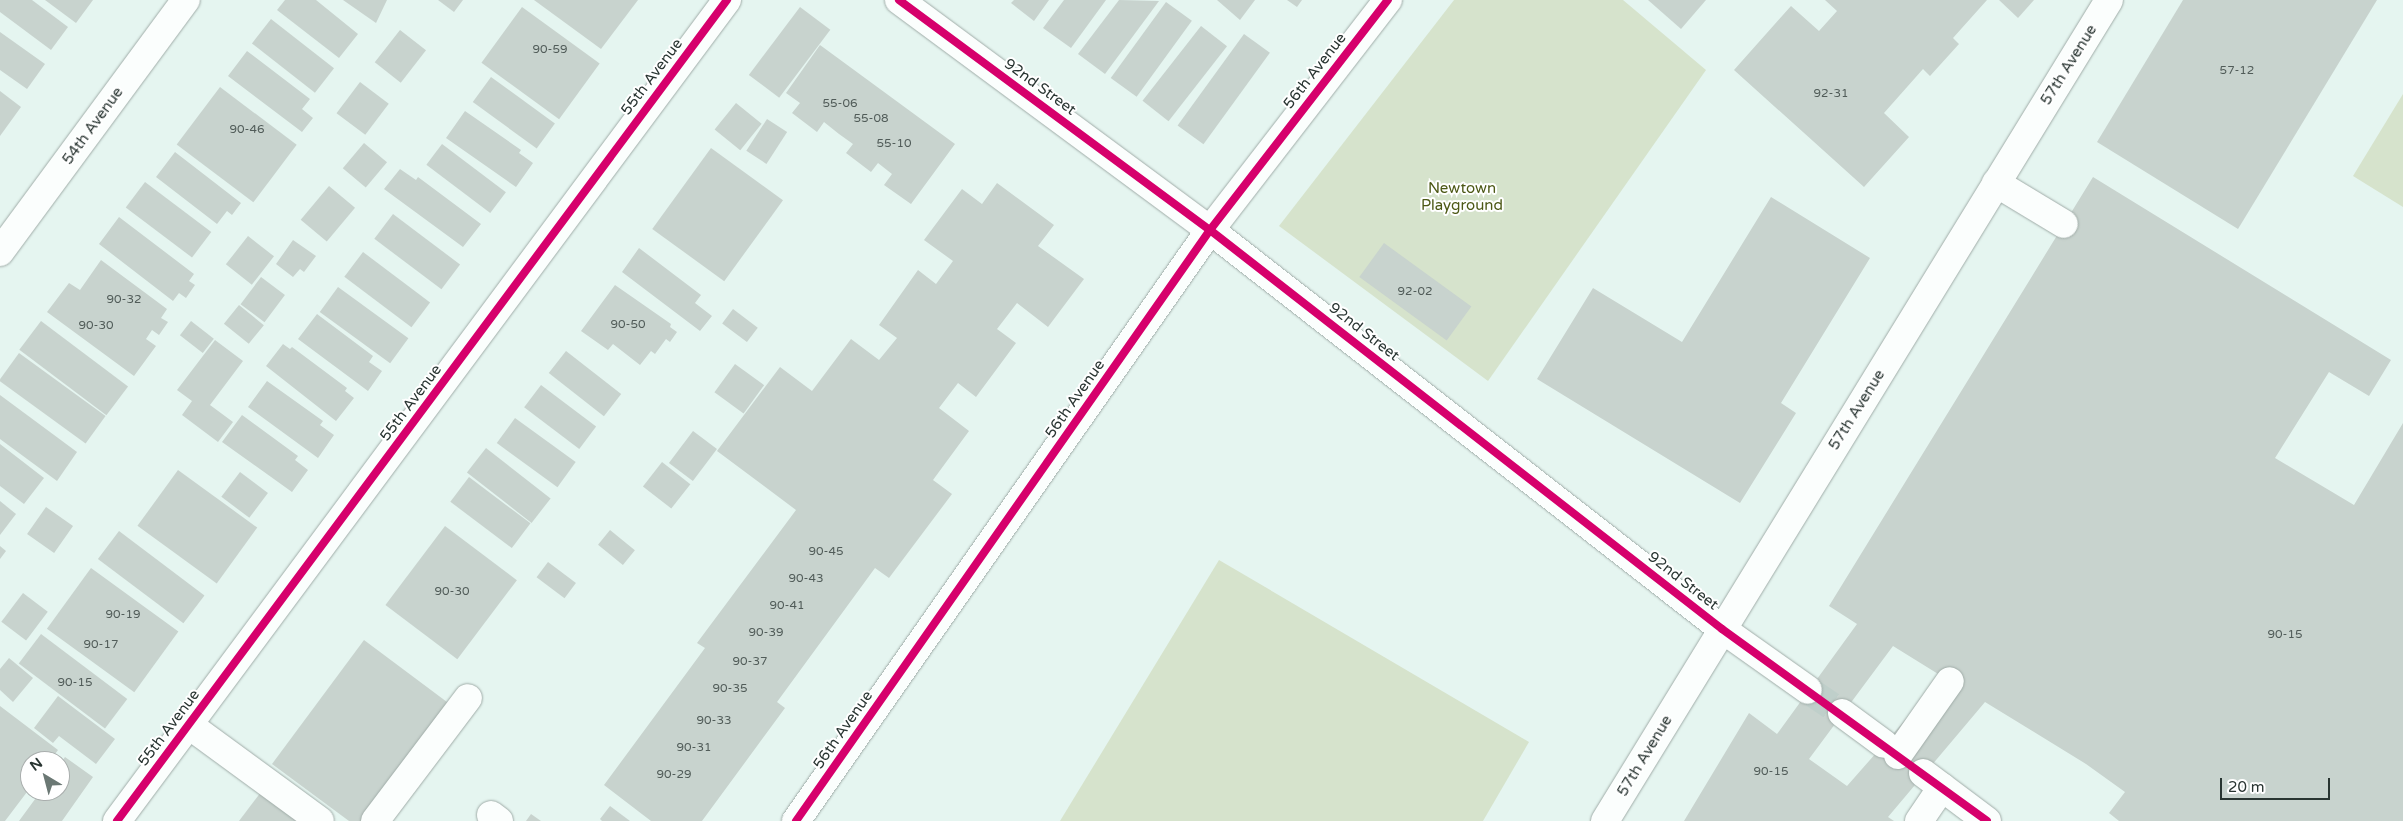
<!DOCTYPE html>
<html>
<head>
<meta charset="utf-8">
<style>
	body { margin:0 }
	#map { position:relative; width:2403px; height:821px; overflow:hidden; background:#e5f5f0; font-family:"Varela Round",sans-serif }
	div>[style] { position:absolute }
	.green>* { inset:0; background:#d6e3cc }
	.building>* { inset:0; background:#c8d3ce; transform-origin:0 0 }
	.minor-tunnel>* { height:28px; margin-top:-14px; transform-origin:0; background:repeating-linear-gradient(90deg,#bfcfca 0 28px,transparent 0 42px) }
	.roads { filter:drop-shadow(0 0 1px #a0aca8) drop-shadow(0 0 1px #a0aca8) }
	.minor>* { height:28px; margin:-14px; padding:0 14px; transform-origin:14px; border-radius:14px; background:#fbfefd }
	.cycleway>* { height:8px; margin:-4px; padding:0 4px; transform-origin:4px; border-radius:4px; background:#d6006c }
	span { translate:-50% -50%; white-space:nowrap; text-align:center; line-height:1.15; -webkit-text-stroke:4px #fff; paint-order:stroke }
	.number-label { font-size:12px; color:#515c59 }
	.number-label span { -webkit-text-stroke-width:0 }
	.street-label { font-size:15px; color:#293532 }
	.park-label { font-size:15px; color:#4c5815 }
	.north { position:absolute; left:20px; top:751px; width:50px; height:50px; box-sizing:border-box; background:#fff; border:1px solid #a9aead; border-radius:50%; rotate:323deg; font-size:14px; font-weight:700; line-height:20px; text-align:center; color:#293532 }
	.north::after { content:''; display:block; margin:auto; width:18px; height:22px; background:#6b7874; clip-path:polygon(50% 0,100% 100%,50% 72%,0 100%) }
	.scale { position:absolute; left:2220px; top:778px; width:110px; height:22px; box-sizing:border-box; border:2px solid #293532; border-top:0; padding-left:6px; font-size:15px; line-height:18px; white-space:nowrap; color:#293532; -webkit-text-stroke:4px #fff; paint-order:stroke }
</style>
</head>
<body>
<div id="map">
	<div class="green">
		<i style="clip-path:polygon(1454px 0,1623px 0,1706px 70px,1488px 381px,1279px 226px)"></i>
		<i style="clip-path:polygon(2403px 94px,2403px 207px,2353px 176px)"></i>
		<i style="clip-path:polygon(1219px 560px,1529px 742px,1483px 821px,1060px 821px)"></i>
	</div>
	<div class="building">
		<i style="clip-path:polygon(0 0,32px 0,68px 27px,51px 50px,0 12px)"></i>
		<i style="clip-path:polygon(45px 0,93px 0,76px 23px)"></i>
		<i style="clip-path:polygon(285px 0,316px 0,358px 34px,339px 58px,277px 10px)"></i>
		<i style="clip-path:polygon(343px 0,387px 0,376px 23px)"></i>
		<i style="clip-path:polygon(438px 0,463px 0,454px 12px)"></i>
		<i style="clip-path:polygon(534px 0,638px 0,601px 49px)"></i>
		<i style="clip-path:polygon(1014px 0,1049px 0,1034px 21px,1011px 3px)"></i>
		<i style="clip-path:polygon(1064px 0,1106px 0,1071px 48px,1043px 28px)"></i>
		<i style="clip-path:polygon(1119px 0,1159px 1px,1105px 74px,1078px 54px)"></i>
		<i style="clip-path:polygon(1217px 0,1255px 0,1240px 20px)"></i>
		<i style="clip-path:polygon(1287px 0,1302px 0,1297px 7px)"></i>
		<i style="clip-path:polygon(1648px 0,1706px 0,1681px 29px)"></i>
		<i style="clip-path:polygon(1825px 0,1987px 0,1953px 38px,1959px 44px,1930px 76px,1923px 69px,1884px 113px,1909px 137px,1864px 187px,1734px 70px,1791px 6px,1819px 31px,1837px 11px)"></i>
		<i style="clip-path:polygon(1999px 0,2034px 0,2018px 18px)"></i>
		<i style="clip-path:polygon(2183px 0,2377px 0,2238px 229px,2097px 142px)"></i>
		<i style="left:1166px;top:2px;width:32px;height:94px;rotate:36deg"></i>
		<i style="left:522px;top:7px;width:96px;height:69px;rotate:36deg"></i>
		<i style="left:800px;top:7px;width:38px;height:85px;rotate:37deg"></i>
		<i style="left:271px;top:19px;width:80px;height:31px;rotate:38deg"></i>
		<i style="left:1201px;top:26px;width:33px;height:95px;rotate:38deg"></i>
		<i style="left:400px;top:30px;width:33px;height:41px;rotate:38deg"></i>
		<i style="clip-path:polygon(0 32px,45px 64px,27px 89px,0 70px)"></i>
		<i style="left:1244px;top:34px;width:32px;height:113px;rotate:36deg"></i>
		<i style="clip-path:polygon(820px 45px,955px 144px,911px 204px,884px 185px,892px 174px,878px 163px,871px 172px,846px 153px,853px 144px,839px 134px,824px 122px,817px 132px,792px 113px,800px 103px,786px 93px)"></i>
		<i style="clip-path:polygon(247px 51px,310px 99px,302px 109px,313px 118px,302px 132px,228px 76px)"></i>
		<i style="left:491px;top:77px;width:79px;height:31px;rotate:36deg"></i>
		<i style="left:360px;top:82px;width:36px;height:39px;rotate:37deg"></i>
		<i style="left:220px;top:87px;width:96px;height:72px;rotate:37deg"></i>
		<i style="clip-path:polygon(0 91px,21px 107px,0 136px)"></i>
		<i style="left:736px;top:103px;width:33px;height:34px;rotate:39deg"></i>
		<i style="clip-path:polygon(465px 111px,521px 150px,519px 153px,533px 163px,516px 187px,446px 138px)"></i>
		<i style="left:767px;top:119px;width:24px;height:38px;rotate:33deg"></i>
		<i style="left:364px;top:143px;width:30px;height:33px;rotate:40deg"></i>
		<i style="left:442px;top:144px;width:80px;height:26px;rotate:37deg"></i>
		<i style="left:711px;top:148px;width:89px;height:100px;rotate:36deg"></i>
		<i style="clip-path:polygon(175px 152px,241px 203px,232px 215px,227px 211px,217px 224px,156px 177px)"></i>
		<i style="clip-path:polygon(400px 169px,416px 180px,418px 177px,481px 224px,463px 247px,384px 189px)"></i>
		<i style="clip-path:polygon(evenodd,2093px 177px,2391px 360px,2369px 396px,2329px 372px,2275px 458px,2354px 505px,2403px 423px,2403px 821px,2119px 821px,2109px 813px,2125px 792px,2086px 764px,1985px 702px,1888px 817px,1894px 821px,1684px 821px,1749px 713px,1777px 734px,1857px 624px,1829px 606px,2093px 177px,1893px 646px,1943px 677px,1847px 786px,1809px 759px,1893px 646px)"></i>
		<i style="left:145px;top:182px;width:83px;height:32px;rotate:37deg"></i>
		<i style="clip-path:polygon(997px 183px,1054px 225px,1038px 246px,1084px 279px,1048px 327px,1017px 303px,997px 329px,1016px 343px,976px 397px,958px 383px,939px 408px,969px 431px,933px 480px,952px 494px,889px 578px,875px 568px,777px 702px,785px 708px,702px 821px,651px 821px,604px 785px,705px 648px,697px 643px,796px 510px,717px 451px,780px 367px,812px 391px,851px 339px,879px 360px,897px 338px,879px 325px,918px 270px,936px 284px,953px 261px,924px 240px,962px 189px,982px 204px)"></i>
		<i style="left:329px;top:186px;width:34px;height:44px;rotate:40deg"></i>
		<i style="clip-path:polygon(1771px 197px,1870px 258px,1781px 403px,1796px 413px,1740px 503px,1537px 379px,1593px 288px,1682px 342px)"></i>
		<i style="left:393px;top:214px;width:84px;height:31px;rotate:37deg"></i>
		<i style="clip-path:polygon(119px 217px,194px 274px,189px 281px,195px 285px,186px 298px,179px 293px,173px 301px,99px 244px)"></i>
		<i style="left:248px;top:236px;width:33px;height:36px;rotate:38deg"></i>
		<i style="clip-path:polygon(293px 240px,316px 256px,304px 272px,300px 269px,293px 277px,276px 264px)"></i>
		<i style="left:1384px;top:243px;width:108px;height:42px;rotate:36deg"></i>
		<i style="clip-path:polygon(639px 248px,701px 295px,695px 303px,712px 316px,700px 331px,622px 272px)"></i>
		<i style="left:363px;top:252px;width:84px;height:31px;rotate:37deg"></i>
		<i style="clip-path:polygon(101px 260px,167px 309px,161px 318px,168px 322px,159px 335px,152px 330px,146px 339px,156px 346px,134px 376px,47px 312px,69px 283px,80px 290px)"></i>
		<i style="left:261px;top:277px;width:30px;height:34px;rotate:37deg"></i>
		<i style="clip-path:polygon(615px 285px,671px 324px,670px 327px,677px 332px,670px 342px,666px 339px,655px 354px,651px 351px,640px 365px,613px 344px,608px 350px,581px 331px)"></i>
		<i style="left:338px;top:287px;width:87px;height:31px;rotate:36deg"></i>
		<i style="left:239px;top:305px;width:32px;height:24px;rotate:39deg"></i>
		<i style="left:733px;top:309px;width:31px;height:18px;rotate:37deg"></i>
		<i style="clip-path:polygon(317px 314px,373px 356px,369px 362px,382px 371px,368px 391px,298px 339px)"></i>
		<i style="left:41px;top:321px;width:109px;height:36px;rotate:37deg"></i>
		<i style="left:191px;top:321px;width:29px;height:18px;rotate:38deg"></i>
		<i style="clip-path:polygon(215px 340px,243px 361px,210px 405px,233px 422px,218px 442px,182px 415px,192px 401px,177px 390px)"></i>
		<i style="clip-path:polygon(283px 344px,290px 349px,292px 347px,347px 388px,345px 391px,354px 398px,336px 421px,266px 366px)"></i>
		<i style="left:566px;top:351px;width:70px;height:28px;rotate:38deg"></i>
		<i style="left:19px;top:353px;width:107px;height:34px;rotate:36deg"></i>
		<i style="left:735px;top:364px;width:36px;height:35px;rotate:36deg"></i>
		<i style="clip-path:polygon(267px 381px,323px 421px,320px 425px,334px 435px,318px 458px,248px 407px)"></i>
		<i style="left:541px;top:385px;width:69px;height:28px;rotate:37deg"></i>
		<i style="clip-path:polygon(0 395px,77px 452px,57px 481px,0 439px)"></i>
		<i style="clip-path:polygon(242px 415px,298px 456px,295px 460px,308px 470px,292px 492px,222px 442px)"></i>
		<i style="left:515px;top:418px;width:75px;height:31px;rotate:36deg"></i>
		<i style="left:693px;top:431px;width:30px;height:40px;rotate:37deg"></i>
		<i style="clip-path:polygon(0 444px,44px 478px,24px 504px,0 486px)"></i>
		<i style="left:486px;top:448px;width:82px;height:31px;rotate:38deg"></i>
		<i style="left:662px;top:462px;width:36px;height:31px;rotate:38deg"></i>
		<i style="left:178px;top:470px;width:98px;height:69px;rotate:36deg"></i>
		<i style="left:240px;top:472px;width:35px;height:31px;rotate:37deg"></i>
		<i style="left:469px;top:477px;width:77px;height:31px;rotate:37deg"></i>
		<i style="clip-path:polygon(0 501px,16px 514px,0 535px)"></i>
		<i style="left:46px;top:507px;width:33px;height:33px;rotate:35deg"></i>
		<i style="left:445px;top:526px;width:90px;height:99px;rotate:37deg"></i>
		<i style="left:610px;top:530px;width:32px;height:19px;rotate:39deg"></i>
		<i style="left:119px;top:531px;width:107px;height:35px;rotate:37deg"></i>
		<i style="clip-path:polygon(0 546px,6px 551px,0 559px)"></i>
		<i style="left:548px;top:562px;width:35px;height:19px;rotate:37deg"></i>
		<i style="left:91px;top:568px;width:108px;height:75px;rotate:36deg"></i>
		<i style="left:23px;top:593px;width:31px;height:36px;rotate:37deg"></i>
		<i style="left:41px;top:634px;width:108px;height:37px;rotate:37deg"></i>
		<i style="clip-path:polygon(364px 640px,451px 705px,364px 821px,349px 821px,272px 764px)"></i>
		<i style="clip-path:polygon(9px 658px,33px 678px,13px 702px,0 690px,0 669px)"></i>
		<i style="clip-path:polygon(58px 696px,115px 739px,96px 764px,59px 736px,53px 743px,34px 728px)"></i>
		<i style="clip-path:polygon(0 706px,58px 750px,50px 761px,30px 761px,30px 788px,5px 821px,0 821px)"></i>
		<i style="clip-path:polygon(65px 757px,93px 777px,62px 821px,19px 821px,41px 791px,60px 791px,60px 764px)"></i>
		<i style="clip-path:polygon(261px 792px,301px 821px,239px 821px)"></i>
		<i style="clip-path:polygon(610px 806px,630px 821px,602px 821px,600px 819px)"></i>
		<i style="clip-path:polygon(531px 814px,541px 821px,526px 821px)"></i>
	</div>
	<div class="minor-tunnel">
		<i style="left:1808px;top:690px;width:41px;rotate:34.1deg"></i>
	</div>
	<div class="roads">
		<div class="minor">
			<i style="left:899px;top:0;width:387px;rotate:36.5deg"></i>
			<i style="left:1210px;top:230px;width:649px;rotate:37.93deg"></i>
			<i style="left:1722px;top:629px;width:105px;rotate:35.3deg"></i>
			<i style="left:1996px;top:183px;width:79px;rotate:31.1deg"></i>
			<i style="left:0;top:252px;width:313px;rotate:-53.6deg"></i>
			<i style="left:1842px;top:713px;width:52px;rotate:36.4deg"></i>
			<i style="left:189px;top:725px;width:162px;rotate:36.2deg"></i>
			<i style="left:1898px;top:755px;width:90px;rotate:-54.9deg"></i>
			<i style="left:1923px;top:773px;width:80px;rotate:36.9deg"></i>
			<i style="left:491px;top:815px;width:10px;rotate:37deg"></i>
			<i style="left:117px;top:821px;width:1023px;rotate:-53.39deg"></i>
			<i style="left:375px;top:821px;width:154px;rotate:-52.9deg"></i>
			<i style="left:796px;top:821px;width:722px;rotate:-54.99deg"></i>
			<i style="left:1210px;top:230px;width:291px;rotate:-52.3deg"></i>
			<i style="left:1605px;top:821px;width:963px;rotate:-58.45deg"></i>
			<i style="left:1919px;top:821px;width:41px;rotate:-55.9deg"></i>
		</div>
	</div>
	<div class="cycleway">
		<i style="left:899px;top:0;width:387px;rotate:36.5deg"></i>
		<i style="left:1210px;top:230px;width:649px;rotate:37.93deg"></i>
		<i style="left:1722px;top:629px;width:327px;rotate:35.9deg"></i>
		<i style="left:117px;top:821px;width:1023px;rotate:-53.39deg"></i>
		<i style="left:796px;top:821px;width:722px;rotate:-54.99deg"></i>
		<i style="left:1210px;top:230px;width:291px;rotate:-52.3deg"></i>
	</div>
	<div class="number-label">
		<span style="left:550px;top:50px">90-59</span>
		<span style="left:2237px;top:71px">57-12</span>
		<span style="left:1831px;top:94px">92-31</span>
		<span style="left:840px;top:104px">55-06</span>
		<span style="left:871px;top:119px">55-08</span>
		<span style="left:247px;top:130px">90-46</span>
		<span style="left:894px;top:144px">55-10</span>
		<span style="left:1415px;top:292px">92-02</span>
		<span style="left:124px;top:300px">90-32</span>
		<span style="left:628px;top:325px">90-50</span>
		<span style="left:96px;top:326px">90-30</span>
		<span style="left:826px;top:552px">90-45</span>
		<span style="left:806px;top:579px">90-43</span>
		<span style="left:452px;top:592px">90-30</span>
		<span style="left:787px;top:606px">90-41</span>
		<span style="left:123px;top:615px">90-19</span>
		<span style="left:766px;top:633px">90-39</span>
		<span style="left:2285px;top:635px">90-15</span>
		<span style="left:101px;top:645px">90-17</span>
		<span style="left:750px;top:662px">90-37</span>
		<span style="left:75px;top:683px">90-15</span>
		<span style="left:730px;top:689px">90-35</span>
		<span style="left:714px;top:721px">90-33</span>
		<span style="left:694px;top:748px">90-31</span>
		<span style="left:1771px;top:772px">90-15</span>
		<span style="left:674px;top:775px">90-29</span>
	</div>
	<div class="street-label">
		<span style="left:2069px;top:65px;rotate:-58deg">57th Avenue</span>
		<span style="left:1315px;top:71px;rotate:-52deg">56th Avenue</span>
		<span style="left:652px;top:77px;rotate:-53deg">55th Avenue</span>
		<span style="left:1040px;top:87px;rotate:36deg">92nd Street</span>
		<span style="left:93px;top:126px;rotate:-54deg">54th Avenue</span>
		<span style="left:1364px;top:332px;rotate:38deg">92nd Street</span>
		<span style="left:1075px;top:399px;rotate:-55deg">56th Avenue</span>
		<span style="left:411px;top:403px;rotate:-53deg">55th Avenue</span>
		<span style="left:1857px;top:410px;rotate:-58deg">57th Avenue</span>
		<span style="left:1683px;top:581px;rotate:38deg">92nd Street</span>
		<span style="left:169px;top:728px;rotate:-53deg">55th Avenue</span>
		<span style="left:843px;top:730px;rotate:-55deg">56th Avenue</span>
		<span style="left:1645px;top:756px;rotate:-59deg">57th Avenue</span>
	</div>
	<div class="park-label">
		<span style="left:1462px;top:197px">Newtown<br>Playground</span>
	</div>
	<div class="north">N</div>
	<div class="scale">20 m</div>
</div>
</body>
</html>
